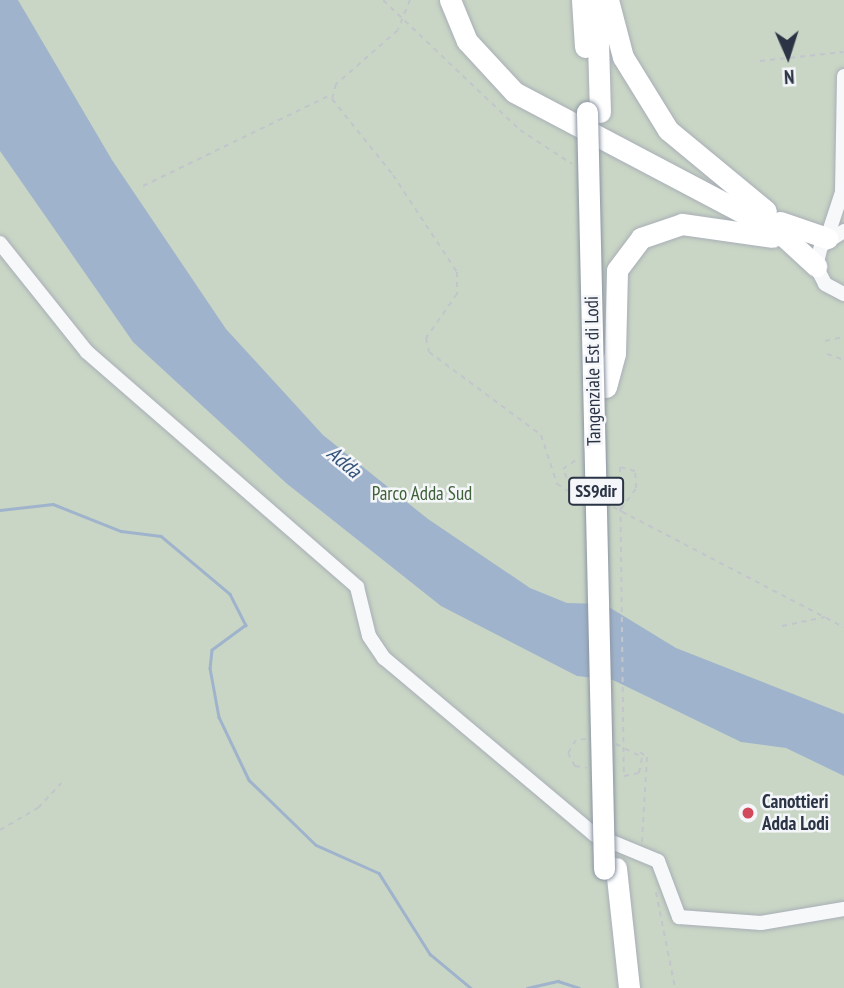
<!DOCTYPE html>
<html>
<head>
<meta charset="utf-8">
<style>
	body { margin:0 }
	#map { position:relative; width:844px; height:988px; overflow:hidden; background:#e4e7ec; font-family:"PT Sans Narrow",sans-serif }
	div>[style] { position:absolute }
	.green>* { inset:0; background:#c9d6c5; transform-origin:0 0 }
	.water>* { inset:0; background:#9fb4cc }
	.stream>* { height:2.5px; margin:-1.25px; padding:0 1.25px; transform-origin:1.25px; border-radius:1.25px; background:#9fb4cc }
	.path>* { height:2px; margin-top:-1px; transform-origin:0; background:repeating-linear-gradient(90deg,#c2c5cb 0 5px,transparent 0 10px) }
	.roads { filter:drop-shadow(0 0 2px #a9aeb7) drop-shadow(0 0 2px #a9aeb7) }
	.minor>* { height:14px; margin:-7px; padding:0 7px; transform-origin:7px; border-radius:7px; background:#f7f8fa }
	.highway>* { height:21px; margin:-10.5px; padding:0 10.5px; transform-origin:10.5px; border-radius:10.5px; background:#fff }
	.path-bridge>* { height:2px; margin-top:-1px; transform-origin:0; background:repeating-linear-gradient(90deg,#c2c5cb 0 5px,transparent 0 10px) }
	.bridges { filter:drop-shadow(0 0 2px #8b94a3) drop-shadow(0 0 2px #8b94a3) }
	.highway-bridge>* { height:21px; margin:-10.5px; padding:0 10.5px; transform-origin:10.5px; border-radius:10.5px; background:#fff }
	.dots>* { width:19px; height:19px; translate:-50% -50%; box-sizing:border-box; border:4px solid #f4f6f9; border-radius:50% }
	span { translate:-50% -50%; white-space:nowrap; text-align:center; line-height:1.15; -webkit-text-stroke:5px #f4f6f9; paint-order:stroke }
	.shield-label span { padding:2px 5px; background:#f4f6f9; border:2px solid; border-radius:5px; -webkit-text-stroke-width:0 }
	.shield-label { font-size:18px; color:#2b3445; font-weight:700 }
	.street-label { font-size:19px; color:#2b3445 }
	.park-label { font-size:19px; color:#3f6138 }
	.poi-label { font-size:19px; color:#2b3445; font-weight:700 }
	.left { translate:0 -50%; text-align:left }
	.water-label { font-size:21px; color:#34527a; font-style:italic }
	.north { position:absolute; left:753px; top:21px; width:70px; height:70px; -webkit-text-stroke:5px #f4f6f9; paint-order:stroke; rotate:177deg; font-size:19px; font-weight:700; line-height:28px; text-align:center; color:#2b3445 }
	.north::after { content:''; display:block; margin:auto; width:24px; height:32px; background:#2b3445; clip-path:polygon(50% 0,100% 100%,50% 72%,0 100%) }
</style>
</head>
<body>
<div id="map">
	<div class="green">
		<i style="left:0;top:0;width:844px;height:988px"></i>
	</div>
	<div class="water">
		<i style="clip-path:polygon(0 0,18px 0,112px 160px,226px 329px,323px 435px,428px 519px,530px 588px,567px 603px,604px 604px,676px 648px,844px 714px,844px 776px,786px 748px,741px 742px,613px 680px,577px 676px,441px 606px,286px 483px,133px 342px,0 151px)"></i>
	</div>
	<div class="stream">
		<i style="left:0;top:510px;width:53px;rotate:-6.5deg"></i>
		<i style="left:53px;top:504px;width:73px;rotate:21.7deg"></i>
		<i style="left:121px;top:531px;width:40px;rotate:7.1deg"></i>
		<i style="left:161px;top:536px;width:90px;rotate:40deg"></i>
		<i style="left:230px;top:594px;width:35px;rotate:63deg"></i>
		<i style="left:246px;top:625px;width:42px;rotate:143.7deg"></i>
		<i style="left:212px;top:650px;width:18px;rotate:96deg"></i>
		<i style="left:210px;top:668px;width:50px;rotate:79.6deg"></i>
		<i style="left:219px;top:717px;width:70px;rotate:64.5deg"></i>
		<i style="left:249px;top:780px;width:93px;rotate:44.1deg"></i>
		<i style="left:316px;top:845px;width:69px;rotate:24deg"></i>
		<i style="left:379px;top:873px;width:96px;rotate:57.8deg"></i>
		<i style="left:430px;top:954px;width:53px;rotate:39.7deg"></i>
		<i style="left:527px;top:988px;width:32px;rotate:-13deg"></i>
		<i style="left:558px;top:981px;width:22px;rotate:18deg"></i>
	</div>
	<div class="path">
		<i style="left:383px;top:0;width:189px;rotate:43.5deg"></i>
		<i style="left:520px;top:130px;width:62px;rotate:33.2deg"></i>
		<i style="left:410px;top:0;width:32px;rotate:112deg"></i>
		<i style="left:398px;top:30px;width:82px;rotate:138.9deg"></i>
		<i style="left:336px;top:84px;width:16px;rotate:105deg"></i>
		<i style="left:332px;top:99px;width:97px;rotate:51.2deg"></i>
		<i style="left:393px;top:175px;width:116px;rotate:56.6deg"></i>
		<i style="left:457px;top:272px;width:22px;rotate:90deg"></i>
		<i style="left:457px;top:294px;width:54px;rotate:125.2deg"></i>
		<i style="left:426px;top:338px;width:14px;rotate:78deg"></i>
		<i style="left:429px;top:352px;width:139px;rotate:36.5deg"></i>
		<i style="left:541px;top:435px;width:52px;rotate:71.9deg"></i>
		<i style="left:557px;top:484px;width:27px;rotate:31deg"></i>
		<i style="left:760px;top:61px;width:84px;rotate:-6.1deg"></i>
		<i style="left:143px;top:186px;width:208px;rotate:-25.9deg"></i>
		<i style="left:825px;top:341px;width:19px;rotate:-12deg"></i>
		<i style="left:827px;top:354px;width:18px;rotate:19deg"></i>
		<i style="left:575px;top:496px;width:30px;rotate:-114deg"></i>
		<i style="left:563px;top:469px;width:19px;rotate:-35deg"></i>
		<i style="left:613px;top:507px;width:260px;rotate:27.5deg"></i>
		<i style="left:621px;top:509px;width:26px;rotate:-54deg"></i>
		<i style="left:782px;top:626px;width:44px;rotate:-11.8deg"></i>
		<i style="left:586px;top:739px;width:10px;rotate:174deg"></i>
		<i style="left:576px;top:740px;width:15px;rotate:122deg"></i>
		<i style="left:568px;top:753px;width:15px;rotate:62deg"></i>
		<i style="left:575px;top:766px;width:12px;rotate:9deg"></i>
		<i style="left:616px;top:744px;width:29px;rotate:27deg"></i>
		<i style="left:640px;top:752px;width:9px;rotate:36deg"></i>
		<i style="left:647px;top:757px;width:85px;rotate:93.4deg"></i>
		<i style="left:0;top:830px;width:44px;rotate:-30.1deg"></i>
		<i style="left:38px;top:808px;width:34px;rotate:-47deg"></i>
		<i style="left:656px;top:892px;width:98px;rotate:78.8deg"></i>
	</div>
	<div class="roads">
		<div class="minor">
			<i style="left:844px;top:231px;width:27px;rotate:147deg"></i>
			<i style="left:821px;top:246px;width:21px;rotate:104deg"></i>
			<i style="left:816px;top:266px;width:20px;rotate:63deg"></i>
			<i style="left:825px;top:284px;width:21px;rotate:28deg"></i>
			<i style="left:827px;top:238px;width:48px;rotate:-71.9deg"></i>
			<i style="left:842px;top:192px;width:116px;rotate:-89deg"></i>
			<i style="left:0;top:243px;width:139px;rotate:51.4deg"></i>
			<i style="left:87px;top:352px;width:358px;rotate:41deg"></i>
			<i style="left:357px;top:587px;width:50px;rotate:76.2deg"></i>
			<i style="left:369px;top:636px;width:27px;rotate:56deg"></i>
			<i style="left:384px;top:658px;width:275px;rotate:40deg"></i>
			<i style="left:595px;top:835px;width:68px;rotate:22.4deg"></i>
			<i style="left:658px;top:861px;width:60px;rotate:69.4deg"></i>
			<i style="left:679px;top:917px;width:82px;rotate:4.2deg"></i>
			<i style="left:761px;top:923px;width:84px;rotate:-9.6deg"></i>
		</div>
		<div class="highway">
			<i style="left:450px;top:0;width:44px;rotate:67.5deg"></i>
			<i style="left:467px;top:41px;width:69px;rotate:47.3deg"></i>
			<i style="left:514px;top:92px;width:298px;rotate:27.8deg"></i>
			<i style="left:778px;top:231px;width:52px;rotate:42.6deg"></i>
			<i style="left:582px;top:0;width:47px;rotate:86.3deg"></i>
			<i style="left:608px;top:0;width:59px;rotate:75.3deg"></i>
			<i style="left:623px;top:57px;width:86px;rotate:58.3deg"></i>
			<i style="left:668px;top:130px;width:127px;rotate:39.6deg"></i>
			<i style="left:597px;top:6px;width:106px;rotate:88.4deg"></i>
			<i style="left:780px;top:222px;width:50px;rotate:18.8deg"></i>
			<i style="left:606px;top:387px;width:35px;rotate:-75deg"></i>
			<i style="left:615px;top:353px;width:83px;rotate:-88.6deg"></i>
			<i style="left:617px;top:270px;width:40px;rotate:-53deg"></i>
			<i style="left:641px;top:238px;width:43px;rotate:-18.9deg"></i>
			<i style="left:682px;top:224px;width:91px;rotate:8.2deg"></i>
			<i style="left:616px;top:868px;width:121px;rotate:83.8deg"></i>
		</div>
	</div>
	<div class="path-bridge">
		<i style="left:636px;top:488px;width:17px;rotate:-93deg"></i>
		<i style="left:635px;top:471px;width:16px;rotate:-165deg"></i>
		<i style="left:620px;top:467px;width:309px;rotate:89.3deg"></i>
		<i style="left:624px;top:776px;width:15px;rotate:-11deg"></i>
		<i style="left:639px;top:773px;width:16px;rotate:-79deg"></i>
	</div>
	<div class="bridges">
		<div class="highway-bridge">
			<i style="left:587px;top:112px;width:757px;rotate:88.71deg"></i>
		</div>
	</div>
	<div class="dots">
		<i style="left:748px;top:813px;background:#d1495b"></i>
	</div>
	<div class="shield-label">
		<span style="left:596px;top:491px">SS9dir</span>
	</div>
	<div class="street-label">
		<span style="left:593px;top:371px;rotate:-91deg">Tangenziale Est di Lodi</span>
	</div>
	<div class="park-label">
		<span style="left:422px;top:494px">Parco Adda Sud</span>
	</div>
	<div class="poi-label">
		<span class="left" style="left:762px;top:813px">Canottieri<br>Adda Lodi</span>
	</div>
	<div class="water-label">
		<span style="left:344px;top:462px;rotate:40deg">Adda</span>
	</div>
	<div class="north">N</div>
</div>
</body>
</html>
